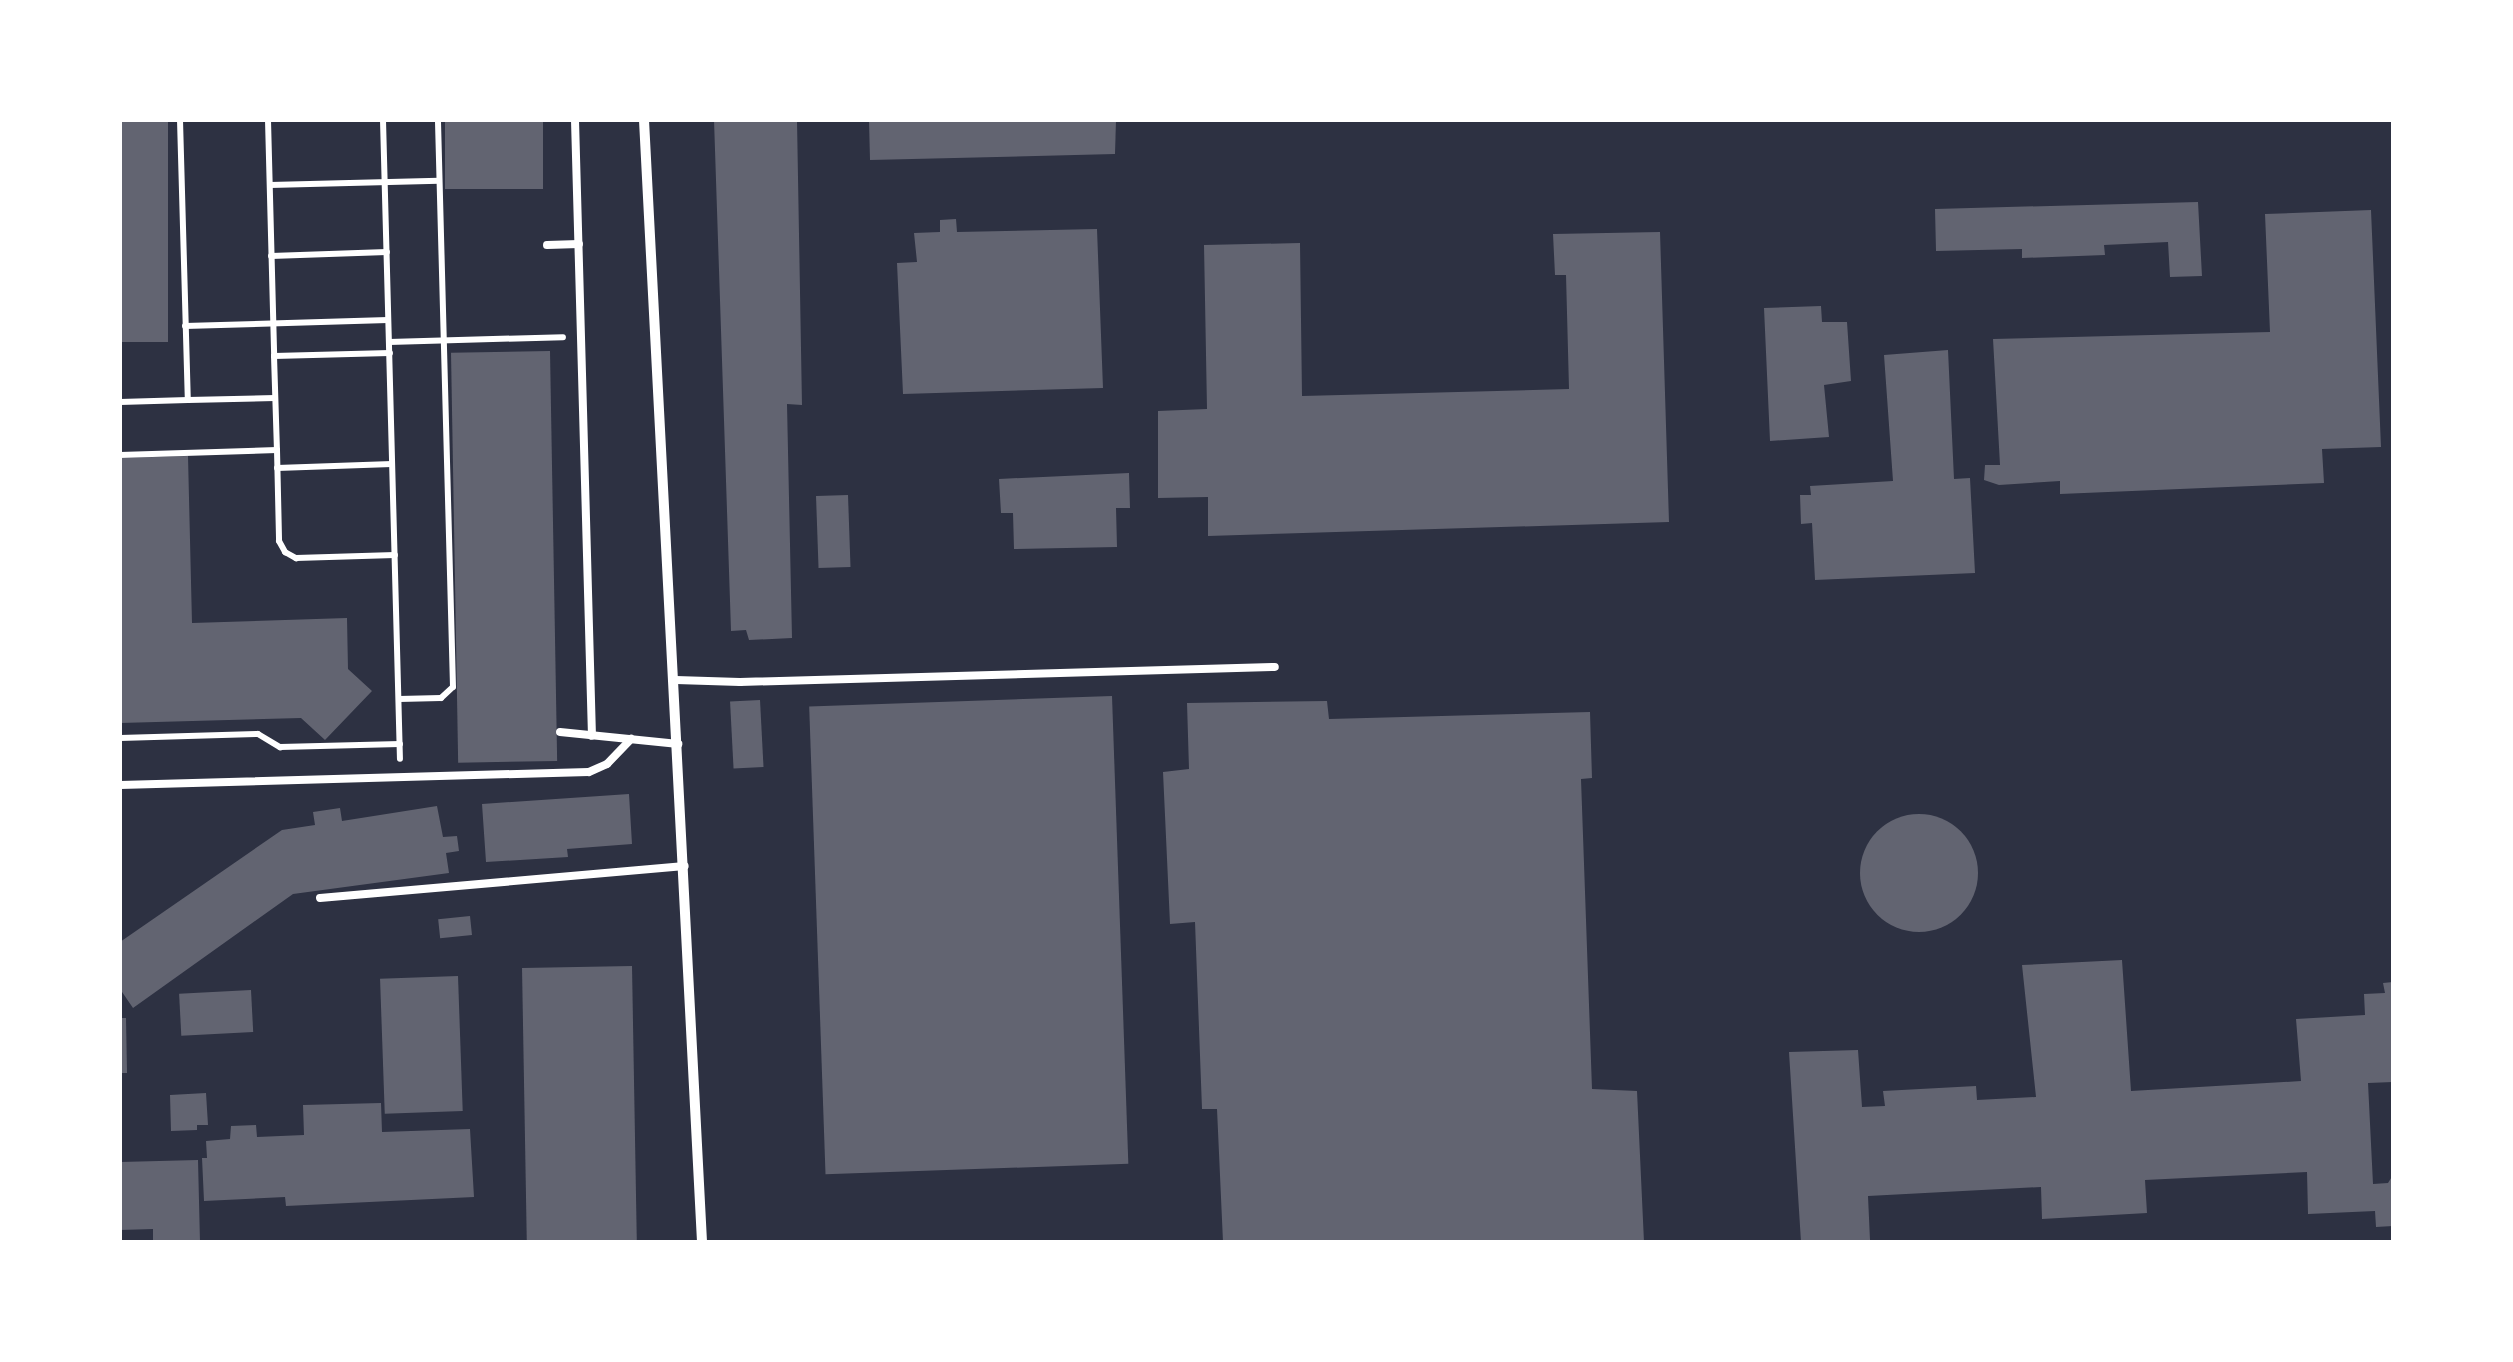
<!DOCTYPE html>
<html>
<head>
<meta charset="utf-8">
<style>
	body { margin:0 }
	#map { position:relative; width:2513px; height:1362px; overflow:hidden; background:#2d3142; font-family:"PT Sans Narrow",sans-serif }
	div>[style] { position:absolute }
	.building>* { inset:0; background:#626471; transform-origin:0 0 }
	.round { border-radius:50% }
	.path>* { height:6px; margin:-3px; padding:0 3px; transform-origin:3px; border-radius:3px; background:#fff }
	.service>* { height:8px; margin:-4px; padding:0 4px; transform-origin:4px; border-radius:4px; background:#fff }
	.minor>* { height:10px; margin:-5px; padding:0 5px; transform-origin:5px; border-radius:5px; background:#fff }
	span { translate:-50% -50%; white-space:nowrap; text-align:center; line-height:1.15; -webkit-text-stroke:10px #fff; paint-order:stroke }
	.frame { position:absolute; inset:0; border:122px solid #fff; pointer-events:none }
</style>
</head>
<body>
<div id="map">
	<div class="building">
		<i style="left:120px;top:120px;width:48px;height:222px"></i>
		<i style="left:445px;top:120px;width:98px;height:69px"></i>
		<i style="clip-path:polygon(714px 120px,797px 120px,802px 405px,787px 404px,792px 638px,749px 640px,746px 630px,731px 631px)"></i>
		<i style="clip-path:polygon(869px 120px,1116px 120px,1115px 154px,870px 160px)"></i>
		<i style="clip-path:polygon(2198px 202px,2202px 276px,2170px 277px,2168px 242px,2104px 245px,2105px 255px,2022px 258px,2022px 249px,1936px 251px,1935px 209px)"></i>
		<i style="clip-path:polygon(2371px 210px,2381px 447px,2322px 449px,2324px 483px,2060px 494px,2060px 481px,1999px 485px,1984px 480px,1985px 465px,2000px 465px,1993px 339px,2270px 332px,2265px 214px)"></i>
		<i style="clip-path:polygon(956px 219px,957px 232px,1097px 229px,1103px 388px,903px 394px,897px 263px,917px 262px,914px 233px,940px 232px,940px 220px)"></i>
		<i style="clip-path:polygon(1660px 232px,1669px 522px,1208px 536px,1208px 497px,1158px 498px,1158px 411px,1207px 409px,1204px 245px,1300px 243px,1302px 396px,1569px 389px,1566px 275px,1555px 275px,1553px 234px)"></i>
		<i style="clip-path:polygon(1821px 306px,1822px 322px,1847px 322px,1851px 381px,1824px 385px,1829px 437px,1770px 441px,1764px 308px)"></i>
		<i style="clip-path:polygon(1948px 350px,1954px 479px,1970px 478px,1975px 573px,1815px 580px,1812px 523px,1801px 524px,1800px 495px,1811px 495px,1810px 486px,1893px 481px,1884px 355px)"></i>
		<i style="left:550px;top:351px;width:410px;height:99px;rotate:89deg"></i>
		<i style="clip-path:polygon(188px 456px,192px 623px,347px 618px,348px 669px,372px 691px,325px 740px,301px 718px,120px 723px,120px 458px)"></i>
		<i style="clip-path:polygon(1129px 473px,1130px 508px,1116px 508px,1117px 547px,1014px 549px,1013px 513px,1001px 513px,999px 479px)"></i>
		<i style="left:848px;top:495px;width:72px;height:32px;rotate:88deg"></i>
		<i style="left:1112px;top:696px;width:468px;height:303px;rotate:88deg"></i>
		<i style="left:760px;top:700px;width:67px;height:30px;rotate:87deg"></i>
		<i style="clip-path:polygon(1327px 701px,1329px 719px,1590px 712px,1592px 778px,1581px 779px,1592px 1089px,1637px 1091px,1644px 1242px,1223px 1242px,1217px 1109px,1202px 1109px,1195px 922px,1170px 924px,1163px 772px,1189px 769px,1187px 703px)"></i>
		<i style="clip-path:polygon(629px 794px,632px 844px,567px 849px,568px 857px,486px 862px,482px 804px)"></i>
		<i style="clip-path:polygon(437px 806px,443px 837px,457px 836px,459px 851px,446px 853px,449px 873px,293px 894px,133px 1008px,120px 989px,120px 942px,282px 830px,315px 825px,313px 812px,340px 808px,342px 821px)"></i>
		<i class="round" style="left:1860px;top:814px;width:118px;height:118px"></i>
		<i style="left:470px;top:916px;width:19px;height:32px;rotate:84deg"></i>
		<i style="clip-path:polygon(2122px 960px,2131px 1091px,2301px 1081px,2296px 1019px,2365px 1015px,2364px 994px,2385px 993px,2383px 983px,2393px 982px,2393px 1082px,2368px 1083px,2373px 1184px,2388px 1183px,2393px 1175px,2393px 1226px,2376px 1227px,2375px 1211px,2308px 1214px,2307px 1172px,2145px 1180px,2147px 1213px,2042px 1219px,2041px 1187px,1868px 1196px,1870px 1240px,1801px 1242px,1789px 1052px,1858px 1050px,1862px 1107px,1885px 1106px,1883px 1091px,1976px 1086px,1977px 1100px,2036px 1097px,2022px 965px)"></i>
		<i style="left:632px;top:966px;width:276px;height:110px;rotate:89deg"></i>
		<i style="left:458px;top:976px;width:135px;height:78px;rotate:88deg"></i>
		<i style="left:251px;top:990px;width:42px;height:72px;rotate:87deg"></i>
		<i style="clip-path:polygon(120px 1018px,126px 1018px,127px 1073px,120px 1073px)"></i>
		<i style="clip-path:polygon(206px 1093px,208px 1125px,197px 1125px,197px 1130px,171px 1131px,170px 1095px)"></i>
		<i style="clip-path:polygon(381px 1103px,382px 1132px,470px 1129px,474px 1197px,286px 1206px,285px 1197px,204px 1201px,202px 1158px,207px 1158px,206px 1141px,230px 1139px,231px 1126px,256px 1125px,257px 1137px,304px 1135px,303px 1105px)"></i>
		<i style="clip-path:polygon(198px 1160px,200px 1242px,153px 1242px,153px 1229px,120px 1230px,120px 1162px)"></i>
	</div>
	<div class="path">
		<i style="left:180px;top:120px;width:280px;rotate:88.4deg"></i>
		<i style="left:188px;top:400px;width:87px;rotate:-1.3deg"></i>
		<i style="left:268px;top:120px;width:236px;rotate:88.5deg"></i>
		<i style="left:274px;top:356px;width:116px;rotate:-1.5deg"></i>
		<i style="left:383px;top:120px;width:639px;rotate:88.48deg"></i>
		<i style="left:270px;top:185px;width:169px;rotate:-1.4deg"></i>
		<i style="left:271px;top:256px;width:116px;rotate:-2deg"></i>
		<i style="left:185px;top:326px;width:203px;rotate:-1.7deg"></i>
		<i style="left:389px;top:342px;width:174px;rotate:-1.6deg"></i>
		<i style="left:274px;top:356px;width:94px;rotate:88.2deg"></i>
		<i style="left:120px;top:402px;width:68px;rotate:-1.7deg"></i>
		<i style="left:120px;top:455px;width:157px;rotate:-1.8deg"></i>
		<i style="left:277px;top:450px;width:91px;rotate:88.7deg"></i>
		<i style="left:279px;top:541px;width:13px;rotate:61deg"></i>
		<i style="left:285px;top:552px;width:13px;rotate:29deg"></i>
		<i style="left:296px;top:558px;width:99px;rotate:-1.7deg"></i>
		<i style="left:277px;top:468px;width:115px;rotate:-2deg"></i>
		<i style="left:399px;top:699px;width:42px;rotate:-1.4deg"></i>
		<i style="left:441px;top:698px;width:16px;rotate:-43deg"></i>
		<i style="left:453px;top:687px;width:567px;rotate:-91.52deg"></i>
		<i style="left:120px;top:738px;width:138px;rotate:-1.7deg"></i>
		<i style="left:258px;top:734px;width:26px;rotate:31deg"></i>
		<i style="left:280px;top:747px;width:120px;rotate:-1.4deg"></i>
	</div>
	<div class="service">
		<i style="left:575px;top:120px;width:616px;rotate:88.42deg"></i>
		<i style="left:547px;top:245px;width:32px;rotate:-2deg"></i>
		<i style="left:676px;top:680px;width:64px;rotate:1.8deg"></i>
		<i style="left:740px;top:682px;width:535px;rotate:-1.61deg"></i>
		<i style="left:560px;top:732px;width:119px;rotate:5.8deg"></i>
		<i style="left:120px;top:785px;width:469px;rotate:-1.6deg"></i>
		<i style="left:589px;top:772px;width:20px;rotate:-24deg"></i>
		<i style="left:607px;top:764px;width:35px;rotate:-46deg"></i>
		<i style="left:320px;top:898px;width:366px;rotate:-5deg"></i>
	</div>
	<div class="minor">
		<i style="left:644px;top:120px;width:1123px;rotate:87.04deg"></i>
	</div>
	<div class="frame"></div>
</div>
</body>
</html>
